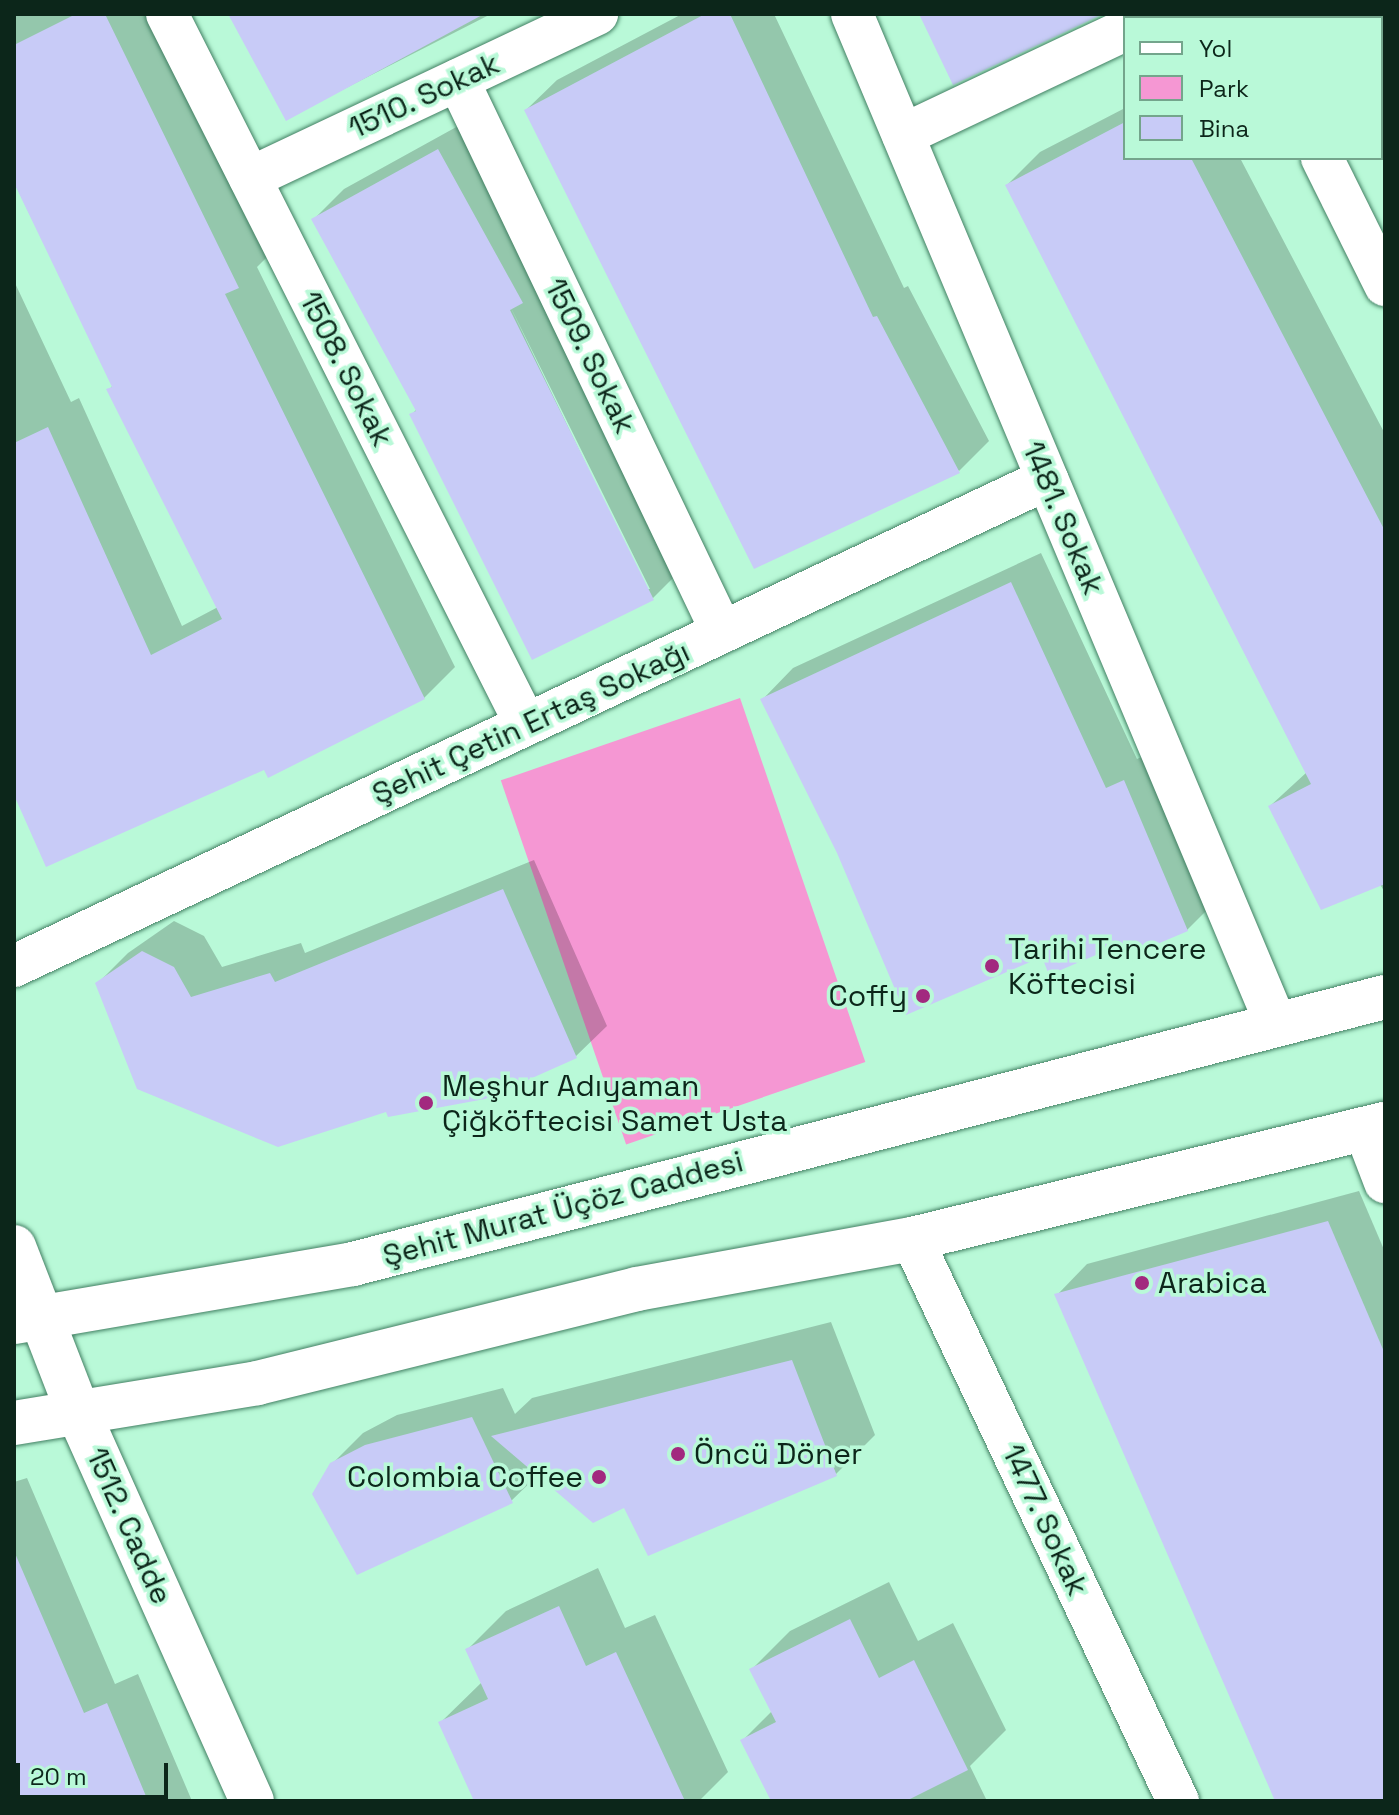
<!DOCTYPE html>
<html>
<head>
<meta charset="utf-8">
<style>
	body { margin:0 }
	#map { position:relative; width:1399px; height:1815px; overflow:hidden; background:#b9f9d8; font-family:"Space Grotesk",sans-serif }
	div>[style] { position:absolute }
	.green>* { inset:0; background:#f597d3; transform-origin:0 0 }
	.shadow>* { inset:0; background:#0003 }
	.building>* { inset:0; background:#c8cbf7 }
	.roads { filter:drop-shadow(0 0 2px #428063) drop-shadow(0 0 2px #428063) }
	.street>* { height:42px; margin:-21px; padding:0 21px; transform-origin:21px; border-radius:21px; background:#fff }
	.secondary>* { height:44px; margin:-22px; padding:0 22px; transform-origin:22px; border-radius:22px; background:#fff }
	.dots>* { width:22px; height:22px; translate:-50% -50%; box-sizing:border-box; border:4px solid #b9f9d8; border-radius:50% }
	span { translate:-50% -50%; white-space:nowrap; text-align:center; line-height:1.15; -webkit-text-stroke:7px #b9f9d8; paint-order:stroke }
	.street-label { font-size:30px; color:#0c261a }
	.poi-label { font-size:30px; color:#0c261a }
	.left { translate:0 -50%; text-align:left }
	.right { translate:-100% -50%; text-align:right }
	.frame { position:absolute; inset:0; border:16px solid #0c261a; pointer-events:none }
	.legend { position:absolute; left:1123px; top:16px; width:260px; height:144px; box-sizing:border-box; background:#b9f9d8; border:2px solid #74a58c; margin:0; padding:10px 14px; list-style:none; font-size:24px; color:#0c261a }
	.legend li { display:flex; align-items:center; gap:16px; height:40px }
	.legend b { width:40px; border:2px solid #74a58c }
	.scale { position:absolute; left:16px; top:1763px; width:152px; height:36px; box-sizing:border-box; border:4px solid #0c261a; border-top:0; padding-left:10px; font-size:24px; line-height:28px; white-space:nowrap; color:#0c261a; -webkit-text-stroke:6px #b9f9d8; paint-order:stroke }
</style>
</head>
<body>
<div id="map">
	<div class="green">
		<i style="left:740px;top:698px;width:385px;height:253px;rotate:71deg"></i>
	</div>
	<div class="shadow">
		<i style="clip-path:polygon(14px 14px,150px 14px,268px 256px,257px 267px,455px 667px,424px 698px,265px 767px,14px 793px,14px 281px,71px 402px,79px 398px,182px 626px,218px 607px,109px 390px,113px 385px,14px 182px)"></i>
		<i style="clip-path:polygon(230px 14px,491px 14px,287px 118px)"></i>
		<i style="clip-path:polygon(682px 14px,774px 14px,904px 288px,908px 286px,989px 441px,959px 471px,526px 110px,557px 80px)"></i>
		<i style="clip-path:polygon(1324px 14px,1385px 14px,1385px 161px,1381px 18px)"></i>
		<i style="clip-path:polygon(1125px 108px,1125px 158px,1240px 158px,1385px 434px,1385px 893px,1380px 884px,1270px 806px,1307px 772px,1007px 185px,1040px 152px)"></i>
		<i style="clip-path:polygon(evenodd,469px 120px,683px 568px,652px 599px,411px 415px,417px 409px,313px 220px,344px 189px,469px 120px,507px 300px,650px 589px,646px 589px,507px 300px)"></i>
		<i style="clip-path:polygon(1041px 553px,1137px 759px,1155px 751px,1218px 899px,1187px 930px,1043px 955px,838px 852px,763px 699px,793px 668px)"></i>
		<i style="clip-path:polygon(534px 860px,607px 1026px,576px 1056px,387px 1109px,98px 983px,128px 953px,174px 921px,204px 936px,222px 967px,301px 943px,305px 953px)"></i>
		<i style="clip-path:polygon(1359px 1191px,1385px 1252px,1385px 1801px,1276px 1801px,1057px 1295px,1087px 1264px)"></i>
		<i style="clip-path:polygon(831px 1322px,875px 1435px,836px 1474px,625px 1505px,539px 1474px,511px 1501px,332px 1464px,363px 1433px,397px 1415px,503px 1388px,515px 1414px,532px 1398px)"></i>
		<i style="clip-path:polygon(27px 1478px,115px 1684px,138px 1674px,192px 1801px,14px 1801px,14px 1482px)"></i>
		<i style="clip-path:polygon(598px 1568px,625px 1628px,655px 1615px,728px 1772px,699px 1801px,477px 1801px,440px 1723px,482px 1682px,467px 1650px,506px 1611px)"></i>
		<i style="clip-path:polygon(889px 1582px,918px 1641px,953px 1623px,1006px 1730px,970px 1766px,987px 1801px,773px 1801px,743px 1740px,772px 1711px,752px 1669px,790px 1631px)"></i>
	</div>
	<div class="building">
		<i style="clip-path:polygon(76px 14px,105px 14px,239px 288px,225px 294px,425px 699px,268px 778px,264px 770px,46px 867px,14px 795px,14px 443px,48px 427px,151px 655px,222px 619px,106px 389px,112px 387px,14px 183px,14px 45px)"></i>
		<i style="clip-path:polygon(228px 14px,484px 14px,286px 121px)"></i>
		<i style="clip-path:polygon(705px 14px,730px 14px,873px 317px,877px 316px,960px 473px,754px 569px,524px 110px)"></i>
		<i style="clip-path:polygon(919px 14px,1103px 14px,953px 85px)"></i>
		<i style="clip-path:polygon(1125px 122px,1125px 158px,1191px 158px,1385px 531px,1385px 884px,1321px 910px,1268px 806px,1311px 784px,1005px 185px)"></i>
		<i style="clip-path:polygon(438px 149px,523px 303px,510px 310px,654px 600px,532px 660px,409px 414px,416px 411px,311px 219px)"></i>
		<i style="clip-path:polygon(1011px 582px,1106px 788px,1124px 780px,1188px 931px,1143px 950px,1141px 943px,1112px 955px,1110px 949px,1049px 975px,1042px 957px,906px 1015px,837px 853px,760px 699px)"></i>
		<i style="clip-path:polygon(503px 889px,577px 1058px,485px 1099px,388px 1117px,386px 1112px,278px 1147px,137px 1089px,95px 983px,142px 951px,174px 967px,191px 997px,270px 973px,275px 982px)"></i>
		<i style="clip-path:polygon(1328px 1221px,1385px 1354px,1385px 1801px,1275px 1801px,1054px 1294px)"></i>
		<i style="clip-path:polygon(792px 1360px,837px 1476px,648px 1556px,624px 1508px,593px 1523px,491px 1436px)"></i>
		<i style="clip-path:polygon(472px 1417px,513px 1503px,357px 1575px,312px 1494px,330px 1463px,365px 1445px)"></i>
		<i style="clip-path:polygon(14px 1551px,84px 1713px,107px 1703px,148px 1801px,14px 1801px)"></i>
		<i style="clip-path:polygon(559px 1606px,586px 1666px,616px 1652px,685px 1801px,474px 1801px,438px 1722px,488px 1699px,465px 1649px)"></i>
		<i style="clip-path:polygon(850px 1619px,879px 1678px,914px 1660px,968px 1770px,906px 1801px,771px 1801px,740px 1740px,776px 1722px,749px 1669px)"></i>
	</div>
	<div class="roads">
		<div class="street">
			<i style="left:167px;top:14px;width:796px;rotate:63.21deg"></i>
			<i style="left:852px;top:14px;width:1093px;rotate:67.23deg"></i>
			<i style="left:1251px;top:14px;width:4px;rotate:63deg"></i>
			<i style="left:1151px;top:18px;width:10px;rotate:-24deg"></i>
			<i style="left:458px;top:80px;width:612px;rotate:64.44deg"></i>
			<i style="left:903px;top:135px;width:246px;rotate:-25.3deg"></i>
			<i style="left:1322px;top:158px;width:142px;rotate:63.6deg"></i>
			<i style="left:250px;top:178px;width:384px;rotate:-25.3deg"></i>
			<i style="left:14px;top:966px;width:1142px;rotate:-25.24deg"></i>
			<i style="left:1365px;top:1130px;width:56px;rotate:69deg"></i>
			<i style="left:912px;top:1239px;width:622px;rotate:64.67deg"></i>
		</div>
		<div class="secondary">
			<i style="left:14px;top:1247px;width:177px;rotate:68.8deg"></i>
			<i style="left:78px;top:1412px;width:426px;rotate:65.9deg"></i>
			<i style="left:14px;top:1322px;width:344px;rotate:-9.7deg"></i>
			<i style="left:353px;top:1264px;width:1066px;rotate:-14.51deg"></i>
			<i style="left:14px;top:1423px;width:246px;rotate:-9.3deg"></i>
			<i style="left:257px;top:1383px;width:391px;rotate:-13.9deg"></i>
			<i style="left:637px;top:1289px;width:280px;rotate:-10.3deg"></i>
			<i style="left:912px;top:1239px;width:487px;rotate:-13.7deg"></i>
		</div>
	</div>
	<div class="dots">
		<i style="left:992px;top:966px;background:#a2297f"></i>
		<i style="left:923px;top:996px;background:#a2297f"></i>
		<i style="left:426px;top:1103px;background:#a2297f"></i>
		<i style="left:1142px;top:1283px;background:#a2297f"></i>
		<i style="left:678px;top:1454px;background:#a2297f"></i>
		<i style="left:599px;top:1477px;background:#a2297f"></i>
	</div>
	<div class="street-label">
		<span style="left:424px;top:96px;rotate:-25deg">1510. Sokak</span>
		<span style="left:590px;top:356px;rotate:64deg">1509. Sokak</span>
		<span style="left:346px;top:369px;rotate:63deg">1508. Sokak</span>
		<span style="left:1063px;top:518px;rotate:67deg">1481. Sokak</span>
		<span style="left:531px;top:723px;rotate:-25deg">Şehit Çetin Ertaş Sokağı</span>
		<span style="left:563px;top:1209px;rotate:-15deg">Şehit Murat Üçöz Caddesi</span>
		<span style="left:1045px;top:1520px;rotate:65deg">1477. Sokak</span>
		<span style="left:129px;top:1526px;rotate:66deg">1512. Cadde</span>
	</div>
	<div class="poi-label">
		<span class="left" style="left:1008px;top:966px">Tarihi Tencere<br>Köftecisi</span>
		<span class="right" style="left:907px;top:996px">Coffy</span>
		<span class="left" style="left:442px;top:1103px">Meşhur Adıyaman<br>Çiğköftecisi Samet Usta</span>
		<span class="left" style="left:1158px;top:1283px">Arabica</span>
		<span class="left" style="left:694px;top:1454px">Öncü Döner</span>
		<span class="right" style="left:583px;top:1477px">Colombia Coffee</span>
	</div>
	<div class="frame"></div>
	<ul class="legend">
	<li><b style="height:10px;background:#fff"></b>Yol</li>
	<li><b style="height:22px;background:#f597d3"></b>Park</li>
	<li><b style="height:22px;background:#c8cbf7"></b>Bina</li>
	</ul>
	<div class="scale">20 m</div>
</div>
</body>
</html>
